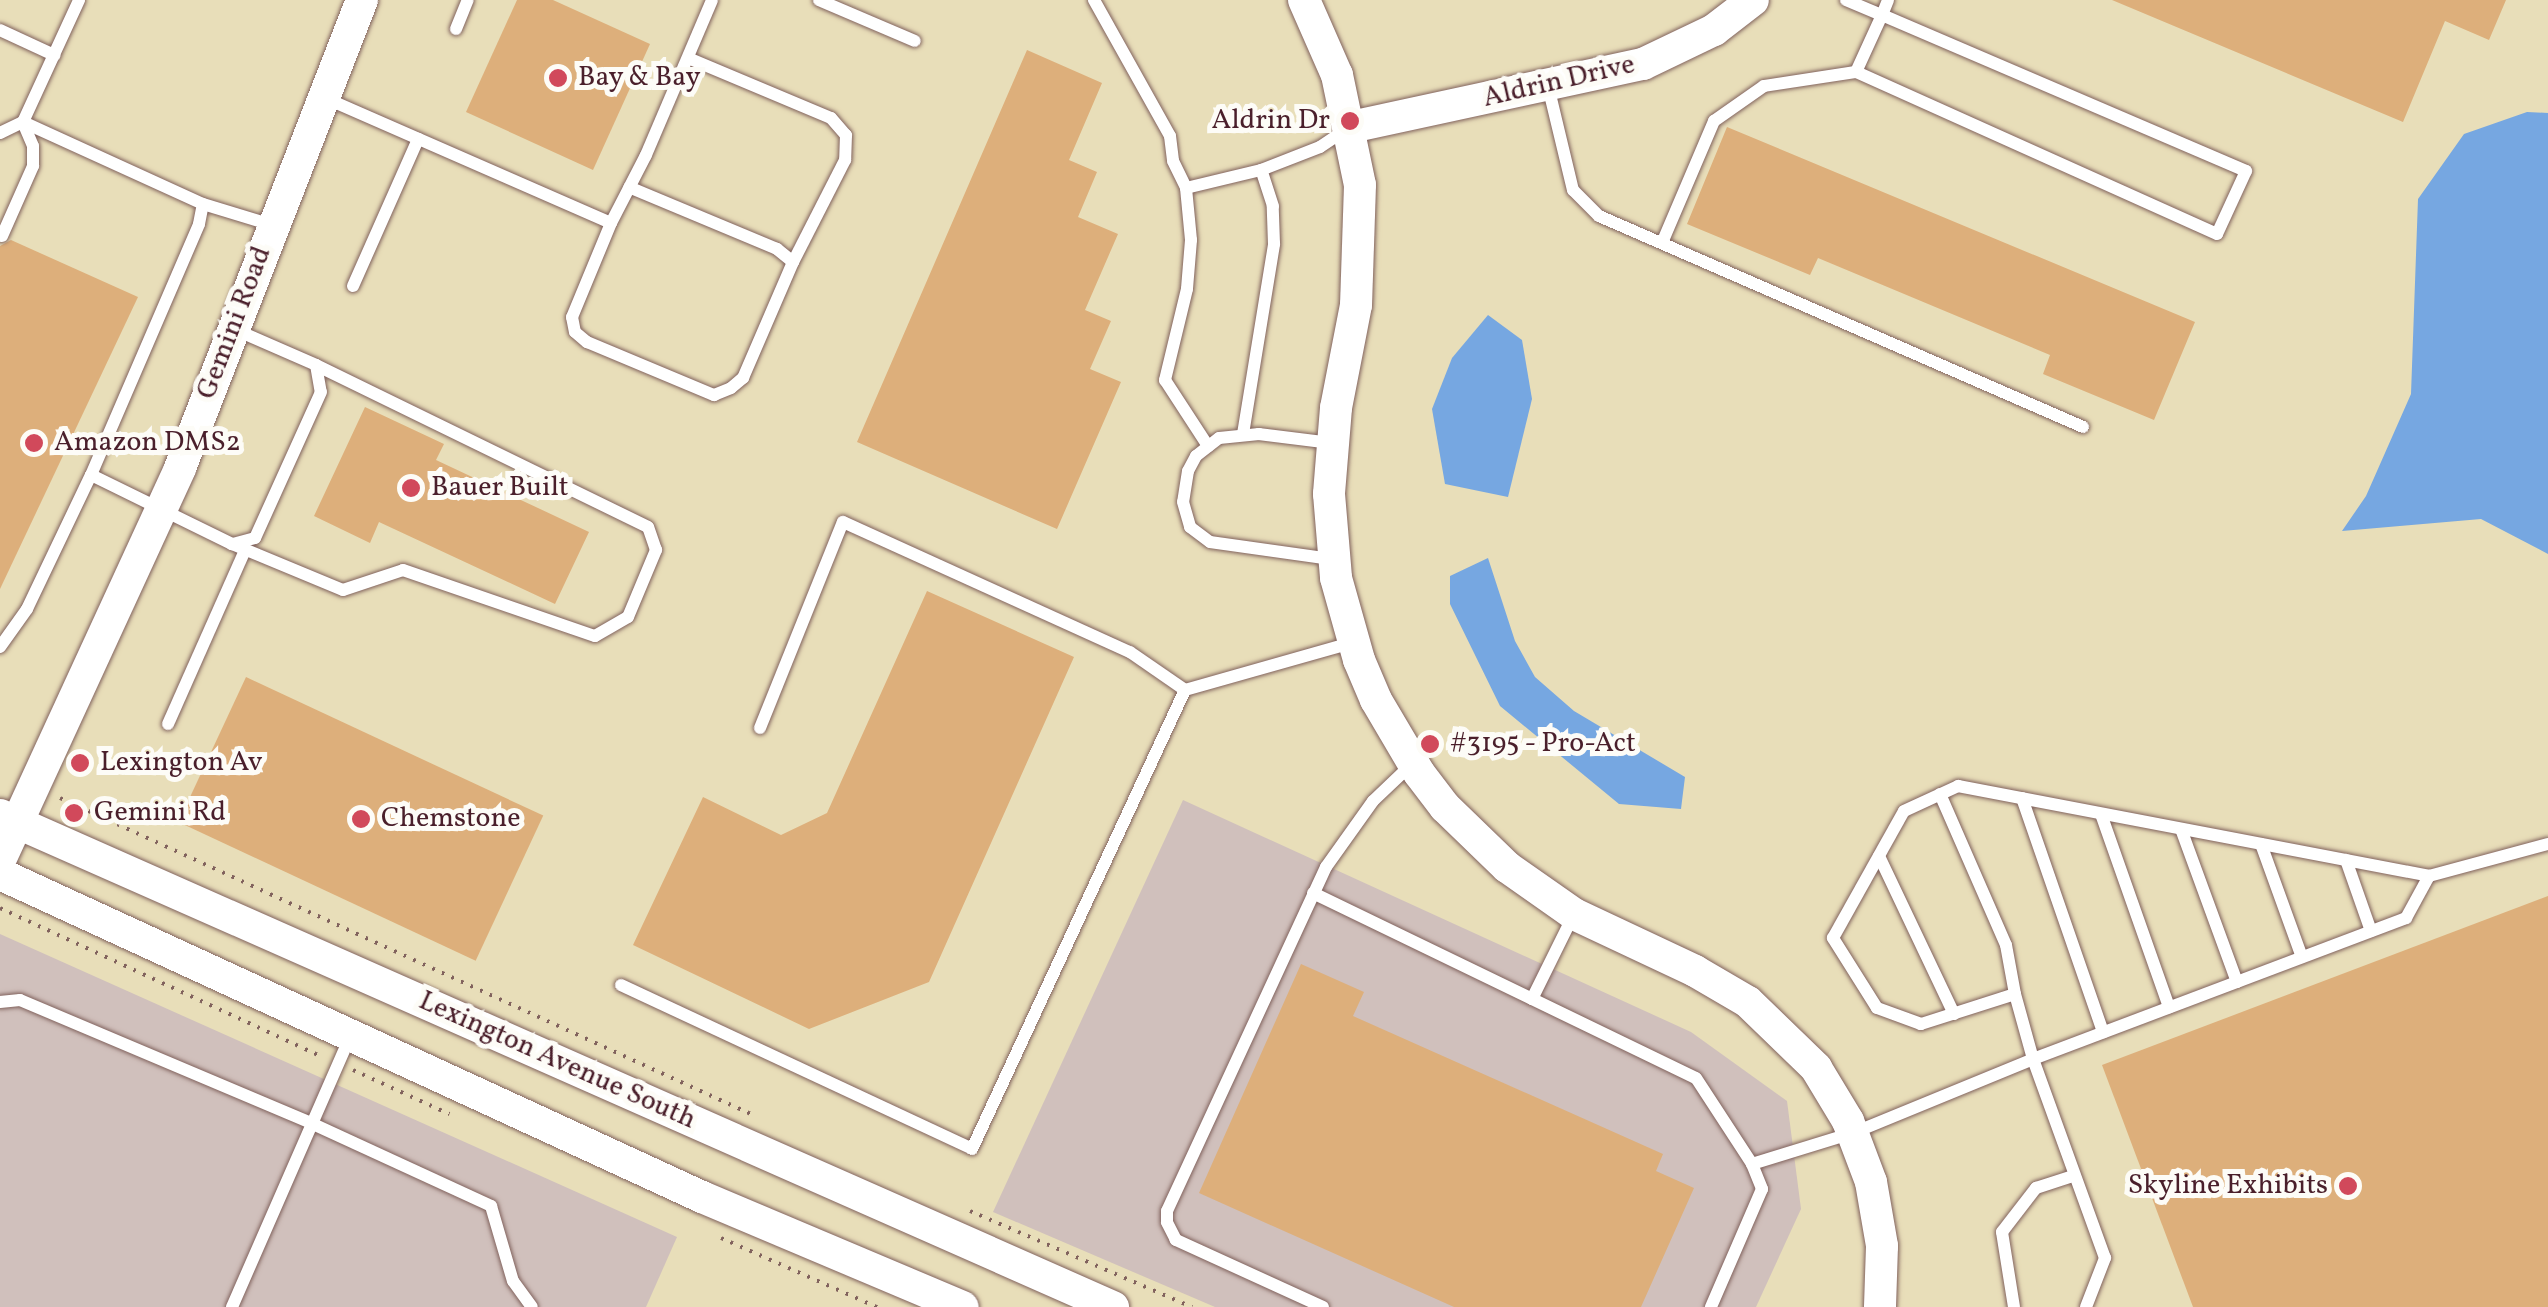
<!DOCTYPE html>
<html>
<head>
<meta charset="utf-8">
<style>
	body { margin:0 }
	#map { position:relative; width:2548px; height:1307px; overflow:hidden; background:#e8deb9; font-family:Vollkorn,serif }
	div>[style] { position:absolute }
	.industrial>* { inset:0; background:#d0c0bc }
	.water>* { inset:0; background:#76a7e1 }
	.building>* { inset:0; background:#ddaf7b; transform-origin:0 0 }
	.path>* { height:4px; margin-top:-2px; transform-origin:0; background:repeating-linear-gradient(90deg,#81625d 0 2.5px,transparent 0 10.5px) }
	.roads { filter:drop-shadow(0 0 2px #81625d) drop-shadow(0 0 2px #81625d) }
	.service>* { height:12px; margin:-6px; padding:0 6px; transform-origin:6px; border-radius:6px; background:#fff }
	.tertiary>* { height:32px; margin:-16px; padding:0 16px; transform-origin:16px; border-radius:16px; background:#fff }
	.dots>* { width:28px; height:28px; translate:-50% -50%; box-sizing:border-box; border:5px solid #fdfcf7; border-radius:50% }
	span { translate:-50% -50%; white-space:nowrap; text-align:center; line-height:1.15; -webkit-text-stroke:10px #fdfcf7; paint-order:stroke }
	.poi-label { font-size:28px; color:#4a1f2b }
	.left { translate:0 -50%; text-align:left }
	.right { translate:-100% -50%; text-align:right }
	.street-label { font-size:28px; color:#4a1f2b }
</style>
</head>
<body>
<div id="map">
	<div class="industrial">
		<i style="clip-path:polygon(1183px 800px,1691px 1032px,1787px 1101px,1801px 1209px,1756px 1307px,1215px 1307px,993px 1212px)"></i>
		<i style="clip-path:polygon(0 934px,677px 1237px,646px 1307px,0 1307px)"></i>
	</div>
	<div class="water">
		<i style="clip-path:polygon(2527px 112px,2548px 113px,2548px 554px,2481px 519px,2342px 531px,2366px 496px,2411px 394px,2418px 199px,2464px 134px)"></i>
		<i style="clip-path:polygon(1488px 315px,1522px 340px,1532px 399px,1508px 497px,1445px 484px,1432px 409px,1452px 358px)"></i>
		<i style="clip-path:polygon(1488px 558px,1515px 641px,1535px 677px,1574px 711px,1685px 777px,1681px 809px,1619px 804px,1500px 706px,1450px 604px,1450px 576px)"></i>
	</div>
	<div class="building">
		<i style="clip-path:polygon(517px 0,553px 0,650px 44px,593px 170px,466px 112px)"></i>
		<i style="clip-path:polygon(2112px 0,2506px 0,2489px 40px,2445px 21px,2403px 122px)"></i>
		<i style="clip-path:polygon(1027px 50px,1102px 83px,1069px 160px,1097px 172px,1078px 217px,1118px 234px,1085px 310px,1111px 321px,1090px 369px,1121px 382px,1057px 529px,857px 442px)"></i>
		<i style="clip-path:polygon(1727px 127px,2195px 322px,2154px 420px,2043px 374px,2050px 355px,1818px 258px,1810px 275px,1687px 224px)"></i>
		<i style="clip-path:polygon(11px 240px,138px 297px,0 589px,0 246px)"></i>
		<i style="clip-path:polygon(365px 407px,444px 444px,436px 460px,589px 532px,555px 604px,379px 522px,370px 543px,314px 516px)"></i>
		<i style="clip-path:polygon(927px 591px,1074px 657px,929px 982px,809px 1029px,633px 945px,703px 797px,781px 835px,827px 813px)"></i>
		<i style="left:246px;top:677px;width:328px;height:160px;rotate:25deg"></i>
		<i style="clip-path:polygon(2548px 896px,2548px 1307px,2193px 1307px,2102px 1065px)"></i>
		<i style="clip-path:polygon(1301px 964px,1364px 992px,1353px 1016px,1663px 1154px,1656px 1171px,1694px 1188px,1641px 1307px,1454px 1307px,1199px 1193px)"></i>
	</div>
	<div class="path">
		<i style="left:60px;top:798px;width:760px;rotate:24.58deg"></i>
		<i style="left:0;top:908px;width:353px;rotate:24.8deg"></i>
		<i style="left:353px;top:1070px;width:106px;rotate:24.6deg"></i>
		<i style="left:970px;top:1211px;width:242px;rotate:23.4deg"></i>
		<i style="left:721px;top:1238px;width:171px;rotate:23.9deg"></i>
	</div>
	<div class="roads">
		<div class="service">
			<i style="left:819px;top:0;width:104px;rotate:23.1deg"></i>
			<i style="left:1094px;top:0;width:156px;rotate:60.8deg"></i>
			<i style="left:1170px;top:136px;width:25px;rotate:83deg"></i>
			<i style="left:1173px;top:161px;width:30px;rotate:64deg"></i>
			<i style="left:1186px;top:188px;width:77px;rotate:-13.5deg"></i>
			<i style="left:1846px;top:0;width:39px;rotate:23deg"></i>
			<i style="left:1882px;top:15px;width:396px;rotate:23.2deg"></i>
			<i style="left:2246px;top:171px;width:69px;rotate:114.7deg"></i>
			<i style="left:2217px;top:234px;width:396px;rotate:-155.8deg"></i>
			<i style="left:1856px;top:72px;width:63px;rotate:-65.5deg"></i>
			<i style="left:1882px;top:15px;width:16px;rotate:-68deg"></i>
			<i style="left:456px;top:29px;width:31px;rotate:-68deg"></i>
			<i style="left:0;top:30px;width:60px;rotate:24.8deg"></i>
			<i style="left:688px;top:58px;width:155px;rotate:22.8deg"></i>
			<i style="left:831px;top:118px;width:23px;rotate:49deg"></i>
			<i style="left:846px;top:135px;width:25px;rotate:92deg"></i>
			<i style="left:845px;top:160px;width:114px;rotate:117deg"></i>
			<i style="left:1548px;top:86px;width:107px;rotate:76.5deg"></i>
			<i style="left:1573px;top:190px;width:37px;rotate:45deg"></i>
			<i style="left:1599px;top:216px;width:528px;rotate:23.55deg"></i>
			<i style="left:325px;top:98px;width:312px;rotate:23.6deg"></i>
			<i style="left:611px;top:223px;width:76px;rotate:-62.8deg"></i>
			<i style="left:646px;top:155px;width:168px;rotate:-66.9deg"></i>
			<i style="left:23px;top:122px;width:198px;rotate:24.5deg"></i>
			<i style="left:0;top:133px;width:25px;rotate:-26deg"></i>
			<i style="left:23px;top:122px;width:134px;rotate:-65.3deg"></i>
			<i style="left:1186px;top:188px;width:52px;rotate:84.5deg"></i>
			<i style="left:1191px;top:240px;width:49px;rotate:94.7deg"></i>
			<i style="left:1187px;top:289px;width:94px;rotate:103.6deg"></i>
			<i style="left:1165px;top:380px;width:79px;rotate:56.9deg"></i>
			<i style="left:611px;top:223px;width:102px;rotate:112.5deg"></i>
			<i style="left:572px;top:317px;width:15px;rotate:79deg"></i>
			<i style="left:575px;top:332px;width:16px;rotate:40deg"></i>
			<i style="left:587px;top:342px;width:138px;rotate:22.7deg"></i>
			<i style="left:714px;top:395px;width:18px;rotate:-22deg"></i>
			<i style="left:731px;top:388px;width:16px;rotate:-40deg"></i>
			<i style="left:743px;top:378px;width:126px;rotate:-66.7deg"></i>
			<i style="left:793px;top:262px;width:21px;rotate:-141deg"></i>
			<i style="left:777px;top:249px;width:160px;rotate:-157.3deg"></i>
			<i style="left:2px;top:236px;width:77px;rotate:-66.1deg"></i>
			<i style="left:33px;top:166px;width:20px;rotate:-90deg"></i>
			<i style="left:33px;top:146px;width:26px;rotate:-113deg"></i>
			<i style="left:1662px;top:243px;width:133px;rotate:-66.9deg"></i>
			<i style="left:1714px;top:121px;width:61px;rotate:-35deg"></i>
			<i style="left:1764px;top:86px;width:93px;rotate:-8.7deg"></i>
			<i style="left:353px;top:286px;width:161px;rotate:-66.1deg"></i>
			<i style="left:236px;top:330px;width:87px;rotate:23.6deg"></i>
			<i style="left:316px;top:365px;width:27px;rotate:80deg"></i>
			<i style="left:321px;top:392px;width:160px;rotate:114.3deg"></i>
			<i style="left:255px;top:538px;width:24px;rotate:165deg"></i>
			<i style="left:232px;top:544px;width:157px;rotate:-153.9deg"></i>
			<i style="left:91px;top:475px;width:273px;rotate:-66.7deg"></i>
			<i style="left:199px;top:224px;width:20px;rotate:-79deg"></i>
			<i style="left:203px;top:204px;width:72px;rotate:16.9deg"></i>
			<i style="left:1243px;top:434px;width:193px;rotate:-80.7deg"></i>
			<i style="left:1274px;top:244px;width:38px;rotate:-92deg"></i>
			<i style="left:1273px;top:206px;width:38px;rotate:-108deg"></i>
			<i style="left:1261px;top:170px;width:63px;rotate:-21.3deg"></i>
			<i style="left:1320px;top:147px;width:30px;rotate:-34deg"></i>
			<i style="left:1331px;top:443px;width:73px;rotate:-172.9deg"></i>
			<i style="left:1259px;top:434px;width:40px;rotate:174.3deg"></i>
			<i style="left:1219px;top:438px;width:29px;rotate:142deg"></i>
			<i style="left:1196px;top:456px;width:17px;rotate:118deg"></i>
			<i style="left:1188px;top:471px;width:31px;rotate:99deg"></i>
			<i style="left:1183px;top:502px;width:26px;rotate:74deg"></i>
			<i style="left:1190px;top:527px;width:25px;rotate:37deg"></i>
			<i style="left:1210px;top:542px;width:122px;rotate:8deg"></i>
			<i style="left:232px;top:544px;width:120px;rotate:22.5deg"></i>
			<i style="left:343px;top:590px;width:63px;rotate:-18.4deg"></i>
			<i style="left:403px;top:570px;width:203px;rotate:19deg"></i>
			<i style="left:595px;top:636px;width:38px;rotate:-30deg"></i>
			<i style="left:628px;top:617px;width:73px;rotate:-67.3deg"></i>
			<i style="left:656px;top:550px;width:24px;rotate:-109deg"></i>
			<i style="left:648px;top:527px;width:369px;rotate:-154deg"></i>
			<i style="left:0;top:647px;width:47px;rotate:-54.6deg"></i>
			<i style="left:27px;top:609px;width:148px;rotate:-64.5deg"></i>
			<i style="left:168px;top:724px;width:190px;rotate:-66.1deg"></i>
			<i style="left:760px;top:728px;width:222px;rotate:-68.1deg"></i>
			<i style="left:843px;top:522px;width:315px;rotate:24.4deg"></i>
			<i style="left:1130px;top:652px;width:67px;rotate:34.6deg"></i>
			<i style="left:1940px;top:794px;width:165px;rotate:66.4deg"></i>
			<i style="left:2006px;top:945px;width:50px;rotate:79.6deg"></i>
			<i style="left:2022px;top:798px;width:248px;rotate:70.9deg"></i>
			<i style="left:2101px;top:814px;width:205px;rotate:70.6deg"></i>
			<i style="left:2181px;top:829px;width:163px;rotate:69.9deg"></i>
			<i style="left:2261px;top:844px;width:120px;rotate:70.1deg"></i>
			<i style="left:1879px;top:856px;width:175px;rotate:64.6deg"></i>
			<i style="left:2346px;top:860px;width:75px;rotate:70.6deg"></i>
			<i style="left:1313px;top:893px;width:425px;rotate:25.8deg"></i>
			<i style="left:1696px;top:1078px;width:103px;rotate:56.9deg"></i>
			<i style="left:1752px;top:1164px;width:27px;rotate:68deg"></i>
			<i style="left:1762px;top:1189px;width:129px;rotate:113.4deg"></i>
			<i style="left:621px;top:985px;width:387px;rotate:25deg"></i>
			<i style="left:972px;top:1149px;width:506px;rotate:-65.11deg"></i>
			<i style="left:1185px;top:690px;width:173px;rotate:-15.8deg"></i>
			<i style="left:1532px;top:999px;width:93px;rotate:-63.7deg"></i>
			<i style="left:0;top:1002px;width:20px;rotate:-6deg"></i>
			<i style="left:20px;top:1000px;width:318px;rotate:22.9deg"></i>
			<i style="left:313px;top:1124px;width:196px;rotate:24.7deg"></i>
			<i style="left:491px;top:1206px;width:78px;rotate:73.7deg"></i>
			<i style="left:513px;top:1281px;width:32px;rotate:54deg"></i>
			<i style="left:1752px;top:1164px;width:106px;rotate:-17.1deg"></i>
			<i style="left:1853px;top:1133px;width:195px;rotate:-22.3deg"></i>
			<i style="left:2033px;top:1059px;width:67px;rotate:-105.5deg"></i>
			<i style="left:2015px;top:994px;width:99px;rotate:162.3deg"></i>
			<i style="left:1921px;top:1024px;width:47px;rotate:-160deg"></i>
			<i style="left:1877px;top:1008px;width:83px;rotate:-122.2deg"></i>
			<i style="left:1833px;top:938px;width:145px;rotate:-60.8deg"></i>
			<i style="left:1904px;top:811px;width:60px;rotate:-24.8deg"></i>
			<i style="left:1958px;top:786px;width:480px;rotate:10.8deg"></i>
			<i style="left:2429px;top:876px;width:123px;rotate:-15.1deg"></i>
			<i style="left:232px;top:1307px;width:295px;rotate:-66.4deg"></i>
			<i style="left:1323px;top:1307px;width:162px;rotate:-155.5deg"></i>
			<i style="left:1176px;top:1240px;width:20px;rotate:-117deg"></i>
			<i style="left:1167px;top:1222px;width:11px;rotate:-90deg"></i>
			<i style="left:1167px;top:1211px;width:379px;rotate:-65.2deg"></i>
			<i style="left:1326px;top:867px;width:81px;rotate:-54.5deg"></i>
			<i style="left:1373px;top:801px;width:52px;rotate:-43.5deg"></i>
			<i style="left:2014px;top:1307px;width:76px;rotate:-99.1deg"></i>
			<i style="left:2002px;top:1232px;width:56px;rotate:-52.3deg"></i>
			<i style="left:2036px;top:1188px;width:40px;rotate:-18deg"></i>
			<i style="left:2086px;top:1307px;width:53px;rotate:-68.8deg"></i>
			<i style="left:2105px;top:1258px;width:212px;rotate:-109.9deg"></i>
			<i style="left:2033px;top:1059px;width:399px;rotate:-20.7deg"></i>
			<i style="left:2406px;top:918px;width:48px;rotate:-61.3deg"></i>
		</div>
		<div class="tertiary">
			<i style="left:1304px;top:0;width:82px;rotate:66.3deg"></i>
			<i style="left:1337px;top:75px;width:112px;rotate:78.2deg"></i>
			<i style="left:1360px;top:185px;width:120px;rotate:91.9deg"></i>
			<i style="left:1356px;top:305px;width:105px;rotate:101deg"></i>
			<i style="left:1336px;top:408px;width:86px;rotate:94.7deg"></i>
			<i style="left:1329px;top:494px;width:84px;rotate:85.2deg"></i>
			<i style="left:1336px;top:578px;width:85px;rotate:74.3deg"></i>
			<i style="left:1359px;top:660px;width:43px;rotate:67deg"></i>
			<i style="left:1376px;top:700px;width:85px;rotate:59.5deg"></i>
			<i style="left:1419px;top:773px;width:43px;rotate:52.6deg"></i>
			<i style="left:1445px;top:807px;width:86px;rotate:44.1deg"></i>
			<i style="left:1507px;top:867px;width:82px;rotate:35deg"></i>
			<i style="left:1574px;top:914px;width:134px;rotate:25.2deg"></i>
			<i style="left:1695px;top:971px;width:61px;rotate:30.3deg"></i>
			<i style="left:1748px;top:1002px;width:95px;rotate:44.1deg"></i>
			<i style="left:1816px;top:1068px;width:62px;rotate:58.9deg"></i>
			<i style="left:1848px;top:1121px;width:65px;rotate:69.3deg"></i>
			<i style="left:1871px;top:1182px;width:65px;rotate:80.2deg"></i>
			<i style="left:1882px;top:1246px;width:61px;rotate:91.9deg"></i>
			<i style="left:1351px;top:127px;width:299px;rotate:-12.2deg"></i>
			<i style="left:1643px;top:64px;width:79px;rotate:-25.6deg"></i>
			<i style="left:1714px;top:30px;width:49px;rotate:-37.6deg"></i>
			<i style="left:0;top:815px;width:1217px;rotate:23.85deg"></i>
			<i style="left:0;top:860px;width:431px;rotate:-65.3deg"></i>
			<i style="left:180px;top:468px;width:502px;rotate:-68.75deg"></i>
			<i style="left:0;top:874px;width:773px;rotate:24.71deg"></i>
			<i style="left:702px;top:1197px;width:283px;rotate:22.9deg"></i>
		</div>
	</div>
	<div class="dots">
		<i style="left:558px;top:78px;background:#d1495b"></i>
		<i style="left:1350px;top:121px;background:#d1495b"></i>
		<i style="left:34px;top:443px;background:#d1495b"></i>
		<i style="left:411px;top:488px;background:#d1495b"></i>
		<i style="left:1430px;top:744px;background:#d1495b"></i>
		<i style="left:80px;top:763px;background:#d1495b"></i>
		<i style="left:74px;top:813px;background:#d1495b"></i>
		<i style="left:361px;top:819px;background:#d1495b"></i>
		<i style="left:2348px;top:1186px;background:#d1495b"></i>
	</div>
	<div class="poi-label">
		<span class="left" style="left:578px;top:78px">Bay &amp; Bay</span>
		<span class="right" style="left:1330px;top:121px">Aldrin Dr</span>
		<span class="left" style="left:54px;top:443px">Amazon DMS2</span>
		<span class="left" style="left:431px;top:488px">Bauer Built</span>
		<span class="left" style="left:1450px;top:744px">#3195 - Pro-Act</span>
		<span class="left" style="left:100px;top:763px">Lexington Av</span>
		<span class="left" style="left:94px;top:813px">Gemini Rd</span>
		<span class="left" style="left:381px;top:819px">Chemstone</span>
		<span class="right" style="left:2328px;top:1186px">Skyline Exhibits</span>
	</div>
	<div class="street-label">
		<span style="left:1559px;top:82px;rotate:-13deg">Aldrin Drive</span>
		<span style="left:235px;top:323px;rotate:-69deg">Gemini Road</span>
		<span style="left:557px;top:1061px;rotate:24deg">Lexington Avenue South</span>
	</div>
</div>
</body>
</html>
